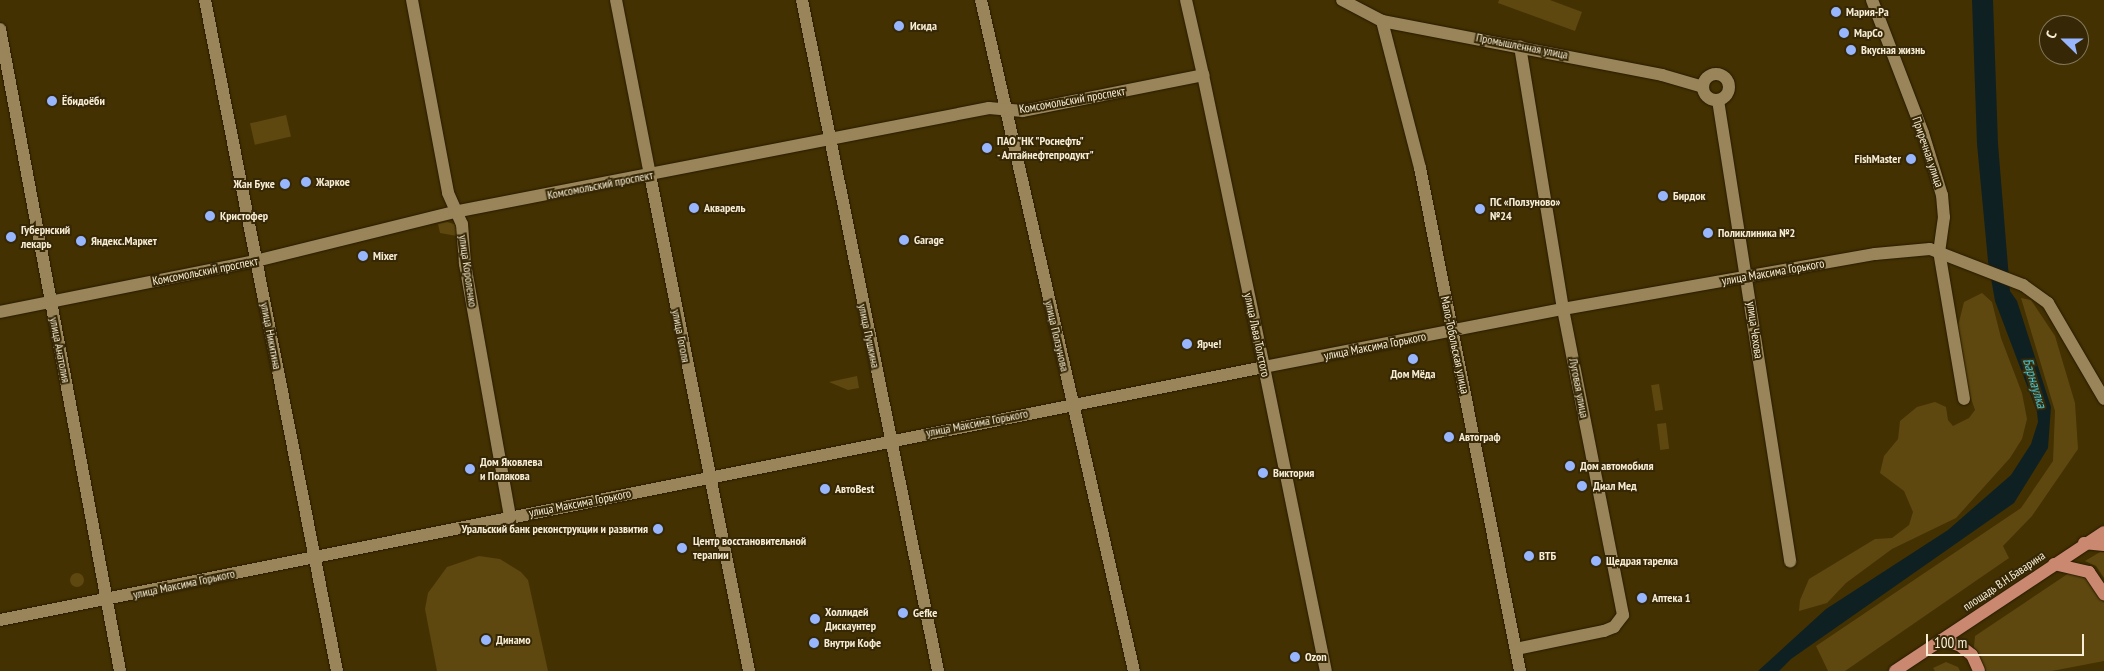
<!DOCTYPE html>
<html>
<head>
<meta charset="utf-8">
<style>
	body { margin:0 }
	#map { position:relative; width:2104px; height:671px; overflow:hidden; background:#433102; font-family:"PT Sans Narrow",sans-serif }
	div>[style] { position:absolute }
	.green>* { inset:0; background:#5e480f; transform-origin:0 0 }
	.round { border-radius:50% }
	.water>* { inset:0; background:#0f2022 }
	.roads { filter:drop-shadow(0 0 1px #271a00) drop-shadow(0 0 1px #271a00) }
	.minor>* { height:12px; margin:-6px; padding:0 6px; transform-origin:6px; border-radius:6px; background:#998559 }
	.minor>.ring { margin:-6px; padding:0; box-sizing:content-box; background:none; border:12px solid #998559; border-radius:50% }
	.tertiary>* { height:12px; margin:-6px; padding:0 6px; transform-origin:6px; border-radius:6px; background:#998559 }
	.primary>* { height:12px; margin:-6px; padding:0 6px; transform-origin:6px; border-radius:6px; background:#cb8871 }
	.dots>* { width:14px; height:14px; translate:-50% -50%; box-sizing:border-box; border:2px solid #362806; border-radius:50% }
	span { translate:-50% -50%; white-space:nowrap; text-align:center; line-height:1.15; -webkit-text-stroke:4px #362806; paint-order:stroke }
	.poi-label { font-size:12px; color:#f7edd5; font-weight:700 }
	.left { translate:0 -50%; text-align:left }
	.right { translate:-100% -50%; text-align:right }
	.street-label { font-size:12px; color:#f7edd5 }
	.water-label { font-size:14px; color:#4dd5e5; font-style:italic }
	.north { position:absolute; left:2039px; top:15px; width:50px; height:50px; box-sizing:border-box; background:#362806; border:1px solid #837759; border-radius:50%; rotate:292deg; font-size:14px; font-weight:700; line-height:20px; text-align:center; color:#f7edd5 }
	.north::after { content:''; display:block; margin:auto; width:18px; height:22px; background:#97b6fd; clip-path:polygon(50% 0,100% 100%,50% 72%,0 100%) }
	.scale { position:absolute; left:1926px; top:634px; width:158px; height:22px; box-sizing:border-box; border:2px solid #f7edd5; border-top:0; padding-left:6px; font-size:15px; line-height:18px; white-space:nowrap; color:#f7edd5; -webkit-text-stroke:4px #362806; paint-order:stroke }
</style>
</head>
<body>
<div id="map">
	<div class="green">
		<i style="clip-path:polygon(1499px 0,1550px 0,1582px 12px,1575px 31px,1498px 3px)"></i>
		<i style="left:286px;top:115px;width:22px;height:37px;rotate:77deg"></i>
		<i style="clip-path:polygon(447px 222px,458px 225px,457px 236px,440px 233px,438px 224px)"></i>
		<i style="clip-path:polygon(1982px 293px,1992px 302px,2001px 338px,2022px 393px,2027px 419px,2022px 439px,2010px 458px,1956px 518px,1892px 549px,1846px 583px,1827px 603px,1799px 611px,1800px 600px,1809px 579px,1875px 539px,1892px 538px,1909px 525px,1913px 512px,1904px 491px,1880px 473px,1884px 456px,1898px 439px,1900px 421px,1917px 407px,1935px 402px,1946px 407px,1948px 420px,1953px 426px,1969px 418px,1975px 410px,1966px 384px,1958px 326px,1964px 302px)"></i>
		<i style="clip-path:polygon(2021px 298px,2031px 300px,2055px 336px,2075px 403px,2078px 449px,2032px 516px,2003px 546px,2009px 558px,1845px 671px,1828px 671px,1816px 646px,2021px 508px,2053px 461px,2055px 411px)"></i>
		<i style="clip-path:polygon(857px 376px,859px 388px,848px 390px,829px 382px)"></i>
		<i style="left:1659px;top:384px;width:26px;height:8px;rotate:81deg"></i>
		<i style="left:1666px;top:423px;width:26px;height:9px;rotate:83deg"></i>
		<i style="clip-path:polygon(2100px 552px,2104px 552px,2104px 578px,2096px 566px,2085px 561px)"></i>
		<i style="clip-path:polygon(479px 556px,500px 559px,521px 572px,528px 580px,548px 671px,437px 671px,425px 609px,428px 593px,447px 567px)"></i>
		<i style="clip-path:polygon(2072px 571px,2092px 578px,2104px 603px,2104px 661px,2052px 671px,1986px 671px,1974px 647px,1975px 636px)"></i>
		<i class="round" style="left:70px;top:573px;width:14px;height:14px"></i>
		<i style="clip-path:polygon(1946px 662px,1958px 667px,1960px 671px,1935px 671px,1933px 668px)"></i>
	</div>
	<div class="water">
		<i style="clip-path:polygon(1972px 0,1993px 0,1998px 144px,2010px 291px,2017px 301px,2051px 407px,2048px 448px,2014px 503px,1791px 659px,1779px 671px,1758px 671px,1826px 609px,1948px 530px,2011px 475px,2031px 444px,2038px 422px,2037px 412px,1995px 301px,1988px 261px,1977px 144px)"></i>
	</div>
	<div class="roads">
		<div class="minor">
			<i style="left:205px;top:0;width:684px;rotate:78.87deg"></i>
			<i style="left:412px;top:0;width:196px;rotate:79.4deg"></i>
			<i style="left:448px;top:193px;width:34px;rotate:66deg"></i>
			<i style="left:462px;top:224px;width:40px;rotate:85.7deg"></i>
			<i style="left:465px;top:264px;width:256px;rotate:79.9deg"></i>
			<i style="left:616px;top:0;width:178px;rotate:79deg"></i>
			<i style="left:802px;top:0;width:685px;rotate:78.54deg"></i>
			<i style="left:981px;top:0;width:688px;rotate:77.16deg"></i>
			<i style="left:1186px;top:0;width:77px;rotate:77.2deg"></i>
			<i style="left:1342px;top:0;width:45px;rotate:27.7deg"></i>
			<i style="left:1382px;top:21px;width:285px;rotate:10.9deg"></i>
			<i style="left:1662px;top:75px;width:43px;rotate:16.3deg"></i>
			<i style="left:1872px;top:0;width:142px;rotate:69deg"></i>
			<i style="left:1923px;top:133px;width:65px;rotate:73deg"></i>
			<i style="left:1942px;top:195px;width:22px;rotate:85deg"></i>
			<i style="left:1944px;top:217px;width:34px;rotate:98deg"></i>
			<i style="left:1939px;top:251px;width:150px;rotate:80.4deg"></i>
			<i style="left:1382px;top:21px;width:152px;rotate:75.5deg"></i>
			<i style="left:1420px;top:168px;width:513px;rotate:78.76deg"></i>
			<i style="left:0;top:29px;width:653px;rotate:79.41deg"></i>
			<i class="ring" style="left:1703px;top:74px;width:14px;height:14px"></i>
			<i style="left:1718px;top:100px;width:467px;rotate:81.1deg"></i>
			<i style="left:0;top:620px;width:1289px;rotate:-11.32deg"></i>
			<i style="left:1264px;top:367px;width:310px;rotate:78.5deg"></i>
			<i style="left:1516px;top:649px;width:90px;rotate:-11.6deg"></i>
			<i style="left:1604px;top:631px;width:11px;rotate:-22deg"></i>
			<i style="left:1614px;top:627px;width:15px;rotate:-53deg"></i>
			<i style="left:1623px;top:615px;width:312px;rotate:-101.1deg"></i>
			<i style="left:1563px;top:309px;width:266px;rotate:-99.3deg"></i>
		</div>
		<div class="tertiary">
			<i style="left:650px;top:175px;width:506px;rotate:78.71deg"></i>
			<i style="left:0;top:312px;width:261px;rotate:-11.3deg"></i>
			<i style="left:256px;top:261px;width:204px;rotate:-13.9deg"></i>
			<i style="left:454px;top:212px;width:545px;rotate:-11deg"></i>
			<i style="left:989px;top:108px;width:34px;rotate:5deg"></i>
			<i style="left:1023px;top:111px;width:184px;rotate:-11.3deg"></i>
			<i style="left:1203px;top:75px;width:298px;rotate:78.2deg"></i>
			<i style="left:1264px;top:367px;width:305px;rotate:-11deg"></i>
			<i style="left:1563px;top:309px;width:317px;rotate:-10deg"></i>
			<i style="left:1875px;top:254px;width:55px;rotate:-5.2deg"></i>
			<i style="left:1930px;top:249px;width:100px;rotate:21.2deg"></i>
			<i style="left:2023px;top:285px;width:31px;rotate:36deg"></i>
			<i style="left:2048px;top:303px;width:111px;rotate:59.7deg"></i>
		</div>
		<div class="primary">
			<i style="left:2084px;top:543px;width:20px;rotate:6deg"></i>
			<i style="left:2054px;top:564px;width:36px;rotate:13deg"></i>
			<i style="left:2089px;top:572px;width:27px;rotate:56deg"></i>
			<i style="left:1941px;top:640px;width:19px;rotate:16deg"></i>
			<i style="left:1959px;top:645px;width:16px;rotate:38deg"></i>
			<i style="left:1972px;top:655px;width:17px;rotate:66deg"></i>
			<i style="left:1895px;top:671px;width:251px;rotate:-33.6deg"></i>
		</div>
	</div>
	<div class="dots">
		<i style="left:1836px;top:12px;background:#97b6fd"></i>
		<i style="left:899px;top:26px;background:#97b6fd"></i>
		<i style="left:1844px;top:33px;background:#97b6fd"></i>
		<i style="left:1851px;top:50px;background:#97b6fd"></i>
		<i style="left:52px;top:101px;background:#97b6fd"></i>
		<i style="left:987px;top:148px;background:#97b6fd"></i>
		<i style="left:1911px;top:159px;background:#97b6fd"></i>
		<i style="left:306px;top:182px;background:#97b6fd"></i>
		<i style="left:285px;top:184px;background:#97b6fd"></i>
		<i style="left:1663px;top:196px;background:#97b6fd"></i>
		<i style="left:694px;top:208px;background:#97b6fd"></i>
		<i style="left:1480px;top:209px;background:#97b6fd"></i>
		<i style="left:210px;top:216px;background:#97b6fd"></i>
		<i style="left:1708px;top:233px;background:#97b6fd"></i>
		<i style="left:11px;top:237px;background:#97b6fd"></i>
		<i style="left:904px;top:240px;background:#97b6fd"></i>
		<i style="left:81px;top:241px;background:#97b6fd"></i>
		<i style="left:363px;top:256px;background:#97b6fd"></i>
		<i style="left:1187px;top:344px;background:#97b6fd"></i>
		<i style="left:1413px;top:359px;background:#97b6fd"></i>
		<i style="left:1449px;top:437px;background:#97b6fd"></i>
		<i style="left:1570px;top:466px;background:#97b6fd"></i>
		<i style="left:470px;top:469px;background:#97b6fd"></i>
		<i style="left:1263px;top:473px;background:#97b6fd"></i>
		<i style="left:1582px;top:486px;background:#97b6fd"></i>
		<i style="left:825px;top:489px;background:#97b6fd"></i>
		<i style="left:658px;top:529px;background:#97b6fd"></i>
		<i style="left:682px;top:548px;background:#97b6fd"></i>
		<i style="left:1529px;top:556px;background:#97b6fd"></i>
		<i style="left:1596px;top:561px;background:#97b6fd"></i>
		<i style="left:1642px;top:598px;background:#97b6fd"></i>
		<i style="left:903px;top:613px;background:#97b6fd"></i>
		<i style="left:815px;top:619px;background:#97b6fd"></i>
		<i style="left:486px;top:640px;background:#97b6fd"></i>
		<i style="left:814px;top:643px;background:#97b6fd"></i>
		<i style="left:1295px;top:657px;background:#97b6fd"></i>
	</div>
	<div class="poi-label">
		<span class="left" style="left:1846px;top:12px">Мария-Ра</span>
		<span class="left" style="left:910px;top:26px">Исида</span>
		<span class="left" style="left:1854px;top:33px">МарСо</span>
		<span class="left" style="left:1861px;top:50px">Вкусная жизнь</span>
		<span class="left" style="left:62px;top:101px">Ёбидоёби</span>
		<span class="left" style="left:997px;top:148px">ПАО "НК "Роснефть"<br>- Алтайнефтепродукт"</span>
		<span class="right" style="left:1901px;top:159px">FishMaster</span>
		<span class="left" style="left:316px;top:182px">Жаркое</span>
		<span class="right" style="left:275px;top:184px">Жан Буке</span>
		<span class="left" style="left:1673px;top:196px">Бирдок</span>
		<span class="left" style="left:1490px;top:209px">ПС «Ползуново»<br>№24</span>
		<span class="left" style="left:704px;top:208px">Акварель</span>
		<span class="left" style="left:220px;top:216px">Кристофер</span>
		<span class="left" style="left:21px;top:237px">Губернский<br>лекарь</span>
		<span class="left" style="left:1718px;top:233px">Поликлиника №2</span>
		<span class="left" style="left:914px;top:240px">Garage</span>
		<span class="left" style="left:91px;top:241px">Яндекс.Маркет</span>
		<span class="left" style="left:373px;top:256px">Mixer</span>
		<span class="left" style="left:1197px;top:344px">Ярче!</span>
		<span style="left:1413px;top:374px">Дом Мёда</span>
		<span class="left" style="left:1459px;top:437px">Автограф</span>
		<span class="left" style="left:480px;top:469px">Дом Яковлева<br>и Полякова</span>
		<span class="left" style="left:1580px;top:466px">Дом автомобиля</span>
		<span class="left" style="left:1273px;top:473px">Виктория</span>
		<span class="left" style="left:1593px;top:486px">Диал Мед</span>
		<span class="left" style="left:835px;top:489px">АвтоBest</span>
		<span class="right" style="left:648px;top:529px">Уральский банк реконструкции и развития</span>
		<span class="left" style="left:693px;top:548px">Центр восстановительной<br>терапии</span>
		<span class="left" style="left:1539px;top:556px">ВТБ</span>
		<span class="left" style="left:1606px;top:561px">Щедрая тарелка</span>
		<span class="left" style="left:1652px;top:598px">Аптека 1</span>
		<span class="left" style="left:825px;top:619px">Холлидей<br>Дискаунтер</span>
		<span class="left" style="left:913px;top:613px">Gefke</span>
		<span class="left" style="left:496px;top:640px">Динамо</span>
		<span class="left" style="left:824px;top:643px">Внутри Кофе</span>
		<span class="left" style="left:1305px;top:657px">Ozon</span>
	</div>
	<div class="street-label">
		<span style="left:1522px;top:46px;rotate:11deg">Промышленная улица</span>
		<span style="left:1072px;top:100px;rotate:-10deg">Комсомольский проспект</span>
		<span style="left:1928px;top:152px;rotate:71deg">Приречная улица</span>
		<span style="left:600px;top:185px;rotate:-11deg">Комсомольский проспект</span>
		<span style="left:205px;top:271px;rotate:-11deg">Комсомольский проспект</span>
		<span style="left:468px;top:271px;rotate:82deg">улица Короленко</span>
		<span style="left:1773px;top:272px;rotate:-10deg">улица Максима Горького</span>
		<span style="left:1755px;top:330px;rotate:82deg">улица Чехова</span>
		<span style="left:1257px;top:335px;rotate:78deg">улица Льва Толстого</span>
		<span style="left:271px;top:336px;rotate:79deg">улица Никитина</span>
		<span style="left:681px;top:336px;rotate:79deg">улица Гоголя</span>
		<span style="left:869px;top:336px;rotate:78deg">улица Пушкина</span>
		<span style="left:1057px;top:336px;rotate:77deg">улица Ползунова</span>
		<span style="left:1455px;top:345px;rotate:78deg">Мало-Тобольская улица</span>
		<span style="left:1375px;top:346px;rotate:-11deg">улица Максима Горького</span>
		<span style="left:60px;top:350px;rotate:79deg">улица Анатолия</span>
		<span style="left:1579px;top:388px;rotate:79deg">Луговая улица</span>
		<span style="left:977px;top:423px;rotate:-11deg">улица Максима Горького</span>
		<span style="left:580px;top:503px;rotate:-11deg">улица Максима Горького</span>
		<span style="left:2004px;top:581px;rotate:-34deg">площадь В.Н.Баварина</span>
		<span style="left:184px;top:584px;rotate:-12deg">улица Максима Горького</span>
	</div>
	<div class="water-label">
		<span style="left:2035px;top:383px;rotate:73deg">Барнаулка</span>
	</div>
	<div class="north">С</div>
	<div class="scale">100 m</div>
</div>
</body>
</html>
